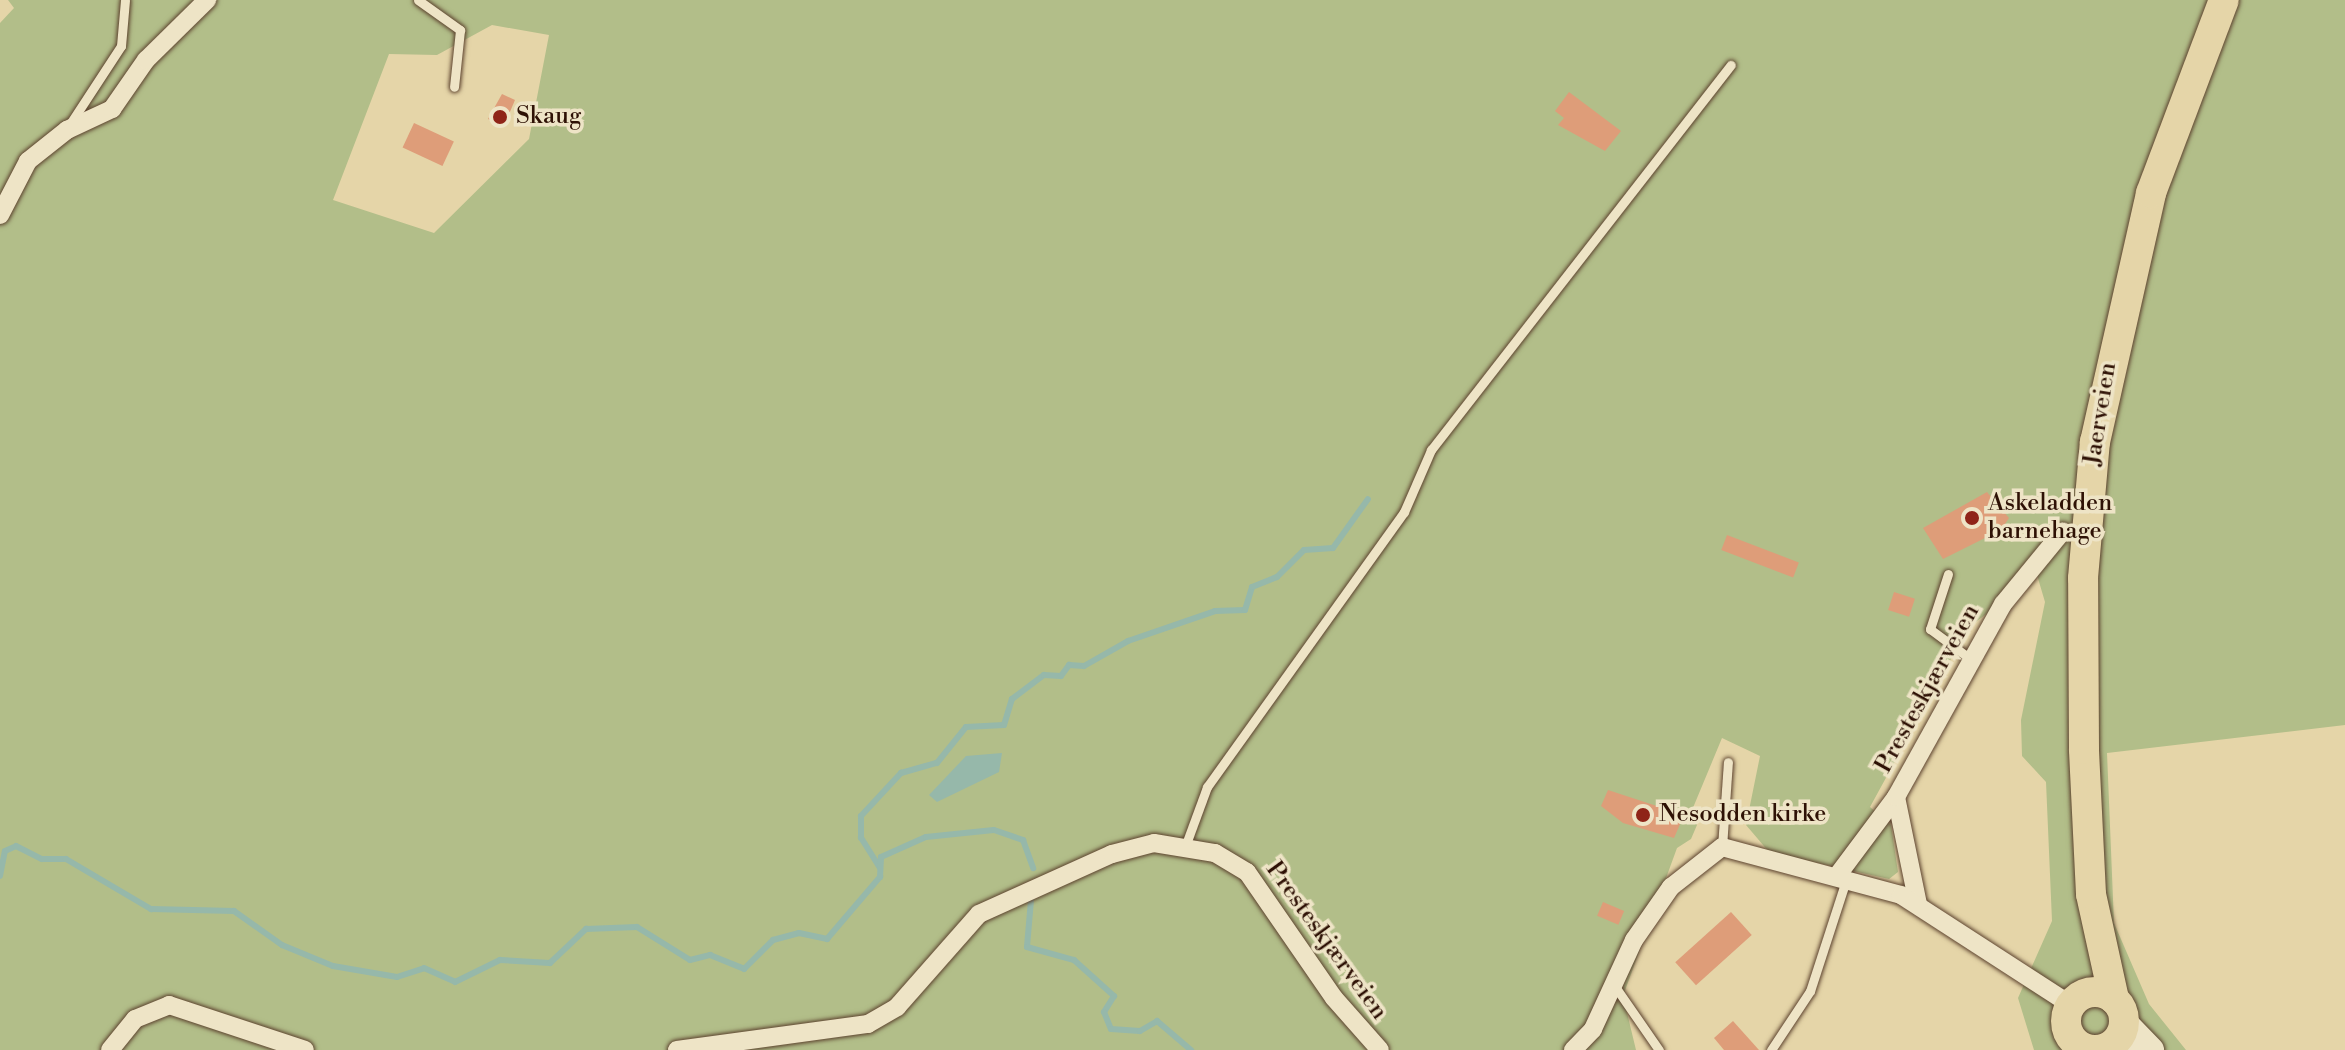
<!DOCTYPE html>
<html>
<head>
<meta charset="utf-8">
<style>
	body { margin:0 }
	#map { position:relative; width:2345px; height:1050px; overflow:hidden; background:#e5d5a8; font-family:"Libre Bodoni",serif }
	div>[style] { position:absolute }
	.green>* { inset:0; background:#b2be89 }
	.water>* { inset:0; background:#96b8aa }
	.stream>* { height:6px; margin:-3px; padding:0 3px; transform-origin:3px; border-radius:3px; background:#96b8aa }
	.building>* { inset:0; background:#de9d79; transform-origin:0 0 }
	.roads { filter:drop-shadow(0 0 2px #5c422e) drop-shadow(0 0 2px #5c422e) }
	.service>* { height:9px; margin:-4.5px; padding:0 4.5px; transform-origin:4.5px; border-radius:4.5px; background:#eee4c6 }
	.minor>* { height:18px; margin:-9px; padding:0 9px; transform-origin:9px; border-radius:9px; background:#eee4c6 }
	.secondary>* { height:26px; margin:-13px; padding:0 13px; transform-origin:13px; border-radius:13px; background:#eee4c6 }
	.primary>* { height:30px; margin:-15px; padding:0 15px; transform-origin:15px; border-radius:15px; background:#e5d5a8 }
	.primary>.ring { margin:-15px; padding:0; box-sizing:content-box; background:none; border:30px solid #e5d5a8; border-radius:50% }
	.dots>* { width:22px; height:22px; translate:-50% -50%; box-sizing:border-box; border:4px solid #eee4c6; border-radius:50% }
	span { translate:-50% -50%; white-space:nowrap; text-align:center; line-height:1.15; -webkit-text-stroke:7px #eee4c6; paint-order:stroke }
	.poi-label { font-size:24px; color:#2e1105 }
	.left { translate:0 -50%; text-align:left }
	.street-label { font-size:24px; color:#2e1105 }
</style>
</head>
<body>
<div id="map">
	<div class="green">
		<i style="clip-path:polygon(evenodd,8px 0,2345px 0,2345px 725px,2107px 753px,2114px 923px,2149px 1004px,2186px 1050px,2034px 1050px,2018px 998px,2052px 921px,2046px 782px,2022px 756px,2021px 720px,2045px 602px,2037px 575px,1968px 628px,1870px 807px,1891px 825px,1898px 872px,1889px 879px,1769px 852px,1746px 825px,1760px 756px,1722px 738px,1690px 815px,1697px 825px,1691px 839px,1677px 848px,1623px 996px,1636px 1050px,0 1050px,0 23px,14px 8px,8px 0,492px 25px,549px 35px,529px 139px,434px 233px,333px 200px,389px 54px,437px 55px,492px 25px)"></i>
	</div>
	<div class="water">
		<i style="clip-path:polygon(1002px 753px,999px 772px,937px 802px,929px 795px,966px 756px)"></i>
	</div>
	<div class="stream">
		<i style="left:880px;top:868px;width:36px;rotate:-122deg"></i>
		<i style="left:861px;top:838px;width:22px;rotate:-90deg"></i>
		<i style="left:861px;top:816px;width:59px;rotate:-47.1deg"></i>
		<i style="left:901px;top:773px;width:37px;rotate:-16deg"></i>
		<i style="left:937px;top:763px;width:46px;rotate:-51.1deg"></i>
		<i style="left:966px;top:727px;width:38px;rotate:-3deg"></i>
		<i style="left:1004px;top:725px;width:27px;rotate:-73deg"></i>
		<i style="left:1012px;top:699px;width:40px;rotate:-37deg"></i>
		<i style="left:1044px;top:675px;width:17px;rotate:3deg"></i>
		<i style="left:1061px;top:676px;width:14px;rotate:-54deg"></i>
		<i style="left:1069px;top:665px;width:15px;rotate:4deg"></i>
		<i style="left:1084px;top:666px;width:51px;rotate:-29.6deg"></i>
		<i style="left:1128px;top:641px;width:92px;rotate:-19deg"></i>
		<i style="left:1215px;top:611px;width:30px;rotate:-2deg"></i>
		<i style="left:1245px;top:610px;width:24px;rotate:-73deg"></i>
		<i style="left:1252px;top:587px;width:27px;rotate:-22deg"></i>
		<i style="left:1277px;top:577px;width:38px;rotate:-45deg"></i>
		<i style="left:1304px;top:550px;width:29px;rotate:-4deg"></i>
		<i style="left:1333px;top:548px;width:60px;rotate:-54.5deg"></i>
		<i style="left:0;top:876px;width:25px;rotate:-79deg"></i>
		<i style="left:5px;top:851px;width:12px;rotate:-24deg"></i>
		<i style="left:16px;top:846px;width:29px;rotate:27deg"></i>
		<i style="left:42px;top:859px;width:24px"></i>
		<i style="left:66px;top:859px;width:99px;rotate:30.5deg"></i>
		<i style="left:151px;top:909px;width:83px;rotate:1.4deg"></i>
		<i style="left:234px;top:911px;width:59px;rotate:35.3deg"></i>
		<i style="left:282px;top:945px;width:55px;rotate:22.4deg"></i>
		<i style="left:333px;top:966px;width:65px;rotate:9.8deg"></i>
		<i style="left:397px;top:977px;width:28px;rotate:-18deg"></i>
		<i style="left:424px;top:968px;width:34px;rotate:24deg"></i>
		<i style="left:455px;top:982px;width:50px;rotate:-26.1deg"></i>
		<i style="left:500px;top:960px;width:50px;rotate:3.4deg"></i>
		<i style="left:550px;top:963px;width:50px;rotate:-43.4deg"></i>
		<i style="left:586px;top:929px;width:51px;rotate:-2.2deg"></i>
		<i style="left:637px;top:927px;width:62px;rotate:31.9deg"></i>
		<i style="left:690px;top:960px;width:21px;rotate:-14deg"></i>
		<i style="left:710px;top:955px;width:37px;rotate:22deg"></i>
		<i style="left:744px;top:969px;width:41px;rotate:-45deg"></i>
		<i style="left:773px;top:940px;width:27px;rotate:-15deg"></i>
		<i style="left:799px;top:933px;width:29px;rotate:12deg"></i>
		<i style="left:827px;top:939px;width:82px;rotate:-49.5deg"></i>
		<i style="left:880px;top:877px;width:20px;rotate:-87deg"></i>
		<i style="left:881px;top:857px;width:49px;rotate:-24deg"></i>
		<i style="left:926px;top:837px;width:68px;rotate:-5.9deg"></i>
		<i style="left:994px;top:830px;width:31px;rotate:19deg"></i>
		<i style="left:1023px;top:840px;width:30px;rotate:70deg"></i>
		<i style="left:1031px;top:900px;width:47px;rotate:94.9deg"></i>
		<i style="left:1027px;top:947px;width:49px;rotate:15.5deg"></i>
		<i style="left:1074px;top:960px;width:54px;rotate:42deg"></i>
		<i style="left:1114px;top:996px;width:19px;rotate:122deg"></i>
		<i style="left:1104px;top:1012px;width:18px;rotate:68deg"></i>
		<i style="left:1111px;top:1029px;width:29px;rotate:4deg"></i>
		<i style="left:1140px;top:1031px;width:20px;rotate:-30deg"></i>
		<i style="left:1157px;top:1021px;width:45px;rotate:40.5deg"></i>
	</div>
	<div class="building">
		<i style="clip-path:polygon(1569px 92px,1621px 131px,1605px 151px,1558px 125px,1564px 118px,1555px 111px)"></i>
		<i style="clip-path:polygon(502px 94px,515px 100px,504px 126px,488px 119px)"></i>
		<i style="left:414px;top:123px;width:44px;height:27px;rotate:25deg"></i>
		<i style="clip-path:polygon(1987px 492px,2009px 518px,2001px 530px,1943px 559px,1923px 528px)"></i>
		<i style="left:1727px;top:535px;width:77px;height:16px;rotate:21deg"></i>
		<i style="left:1894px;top:592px;width:22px;height:19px;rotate:18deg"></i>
		<i style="clip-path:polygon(1608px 790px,1672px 811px,1669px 817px,1681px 822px,1674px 838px,1623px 823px,1601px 806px)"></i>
		<i style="left:1603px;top:902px;width:23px;height:15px;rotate:23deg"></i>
		<i style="left:1731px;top:912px;width:31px;height:75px;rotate:48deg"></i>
		<i style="clip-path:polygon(1733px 1021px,1759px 1050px,1724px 1050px,1714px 1038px)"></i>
	</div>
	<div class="roads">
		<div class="service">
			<i style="left:418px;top:0;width:52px;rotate:35.5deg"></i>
			<i style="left:460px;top:30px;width:57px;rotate:96deg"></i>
			<i style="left:68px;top:127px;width:97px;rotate:-56.8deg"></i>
			<i style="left:121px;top:46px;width:46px;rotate:-85deg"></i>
			<i style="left:1948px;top:574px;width:58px;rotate:108.1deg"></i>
			<i style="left:1930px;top:629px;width:49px;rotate:36.6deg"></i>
			<i style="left:1186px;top:844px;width:61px;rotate:-69.8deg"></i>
			<i style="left:1207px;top:787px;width:338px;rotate:-54.4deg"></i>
			<i style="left:1404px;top:512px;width:68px;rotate:-66.5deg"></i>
			<i style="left:1431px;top:450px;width:488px;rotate:-52.1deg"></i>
			<i style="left:1722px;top:847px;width:85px;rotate:-86deg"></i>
			<i style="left:1614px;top:985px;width:79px;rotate:55.3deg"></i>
			<i style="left:1771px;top:1050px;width:71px;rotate:-56.5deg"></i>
			<i style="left:1810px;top:991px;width:117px;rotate:-72deg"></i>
		</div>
		<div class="minor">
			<i style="left:0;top:215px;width:61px;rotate:-62.6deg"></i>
			<i style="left:28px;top:161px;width:50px;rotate:-38.5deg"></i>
			<i style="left:67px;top:130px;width:50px;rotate:-25deg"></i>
			<i style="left:112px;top:109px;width:60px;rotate:-55.2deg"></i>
			<i style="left:146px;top:60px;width:86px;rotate:-44.5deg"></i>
			<i style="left:1896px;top:797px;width:109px;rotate:78.4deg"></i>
			<i style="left:1837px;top:876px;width:99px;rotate:-53.2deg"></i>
			<i style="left:1896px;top:797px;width:221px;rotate:-61deg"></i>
			<i style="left:2003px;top:604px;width:94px;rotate:-50.6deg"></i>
			<i style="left:110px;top:1050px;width:40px;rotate:-51deg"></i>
			<i style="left:135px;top:1019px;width:37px;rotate:-22deg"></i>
			<i style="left:169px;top:1005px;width:143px;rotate:18.3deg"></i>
			<i style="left:677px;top:1050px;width:193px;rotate:-7.8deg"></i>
			<i style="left:868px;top:1024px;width:34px;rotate:-30deg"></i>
			<i style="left:897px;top:1007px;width:124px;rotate:-48.6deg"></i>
			<i style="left:979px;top:914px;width:146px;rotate:-24.3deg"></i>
			<i style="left:1112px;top:854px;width:43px;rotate:-14.7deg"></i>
			<i style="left:1154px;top:843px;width:62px;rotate:9.3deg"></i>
			<i style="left:1215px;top:853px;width:37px;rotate:31deg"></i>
			<i style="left:1247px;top:872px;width:153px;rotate:55.4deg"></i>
			<i style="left:1334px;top:998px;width:69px;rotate:48.5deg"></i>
			<i style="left:1573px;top:1050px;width:29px;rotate:-46deg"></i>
			<i style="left:1593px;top:1029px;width:98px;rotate:-65.3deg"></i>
			<i style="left:1634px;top:940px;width:65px;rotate:-55.1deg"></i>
			<i style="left:1671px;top:887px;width:65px;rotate:-38.1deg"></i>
			<i style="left:1722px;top:847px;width:185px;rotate:15deg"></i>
			<i style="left:1901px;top:895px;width:202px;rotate:32.9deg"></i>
		</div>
		<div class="secondary">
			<i style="left:2124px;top:1022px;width:39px;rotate:46deg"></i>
			<i style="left:2113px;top:1043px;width:12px;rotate:35deg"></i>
		</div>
		<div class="primary">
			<i class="ring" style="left:2066px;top:992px;width:28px;height:28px"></i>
			<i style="left:2114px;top:999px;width:107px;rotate:-102.4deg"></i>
			<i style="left:2091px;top:894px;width:145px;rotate:-92.8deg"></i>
			<i style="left:2084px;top:749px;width:171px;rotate:-90.3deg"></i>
			<i style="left:2083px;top:578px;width:137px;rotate:-85deg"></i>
			<i style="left:2095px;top:442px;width:255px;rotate:-77.3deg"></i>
			<i style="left:2151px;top:193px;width:206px;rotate:-69.3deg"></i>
		</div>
	</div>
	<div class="dots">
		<i style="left:500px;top:117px;background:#8f2418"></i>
		<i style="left:1972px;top:518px;background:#8f2418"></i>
		<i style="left:1643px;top:815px;background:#8f2418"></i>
	</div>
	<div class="poi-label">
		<span class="left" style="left:516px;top:117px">Skaug</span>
		<span class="left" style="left:1988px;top:518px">Askeladden<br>barnehage</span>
		<span class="left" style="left:1659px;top:815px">Nesodden kirke</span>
	</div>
	<div class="street-label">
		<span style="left:2101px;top:414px;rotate:-81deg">Jaerveien</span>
		<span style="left:1928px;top:689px;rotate:-61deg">Presteskjærveien</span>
		<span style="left:1326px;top:941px;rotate:54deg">Presteskjærveien</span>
	</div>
</div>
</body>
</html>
